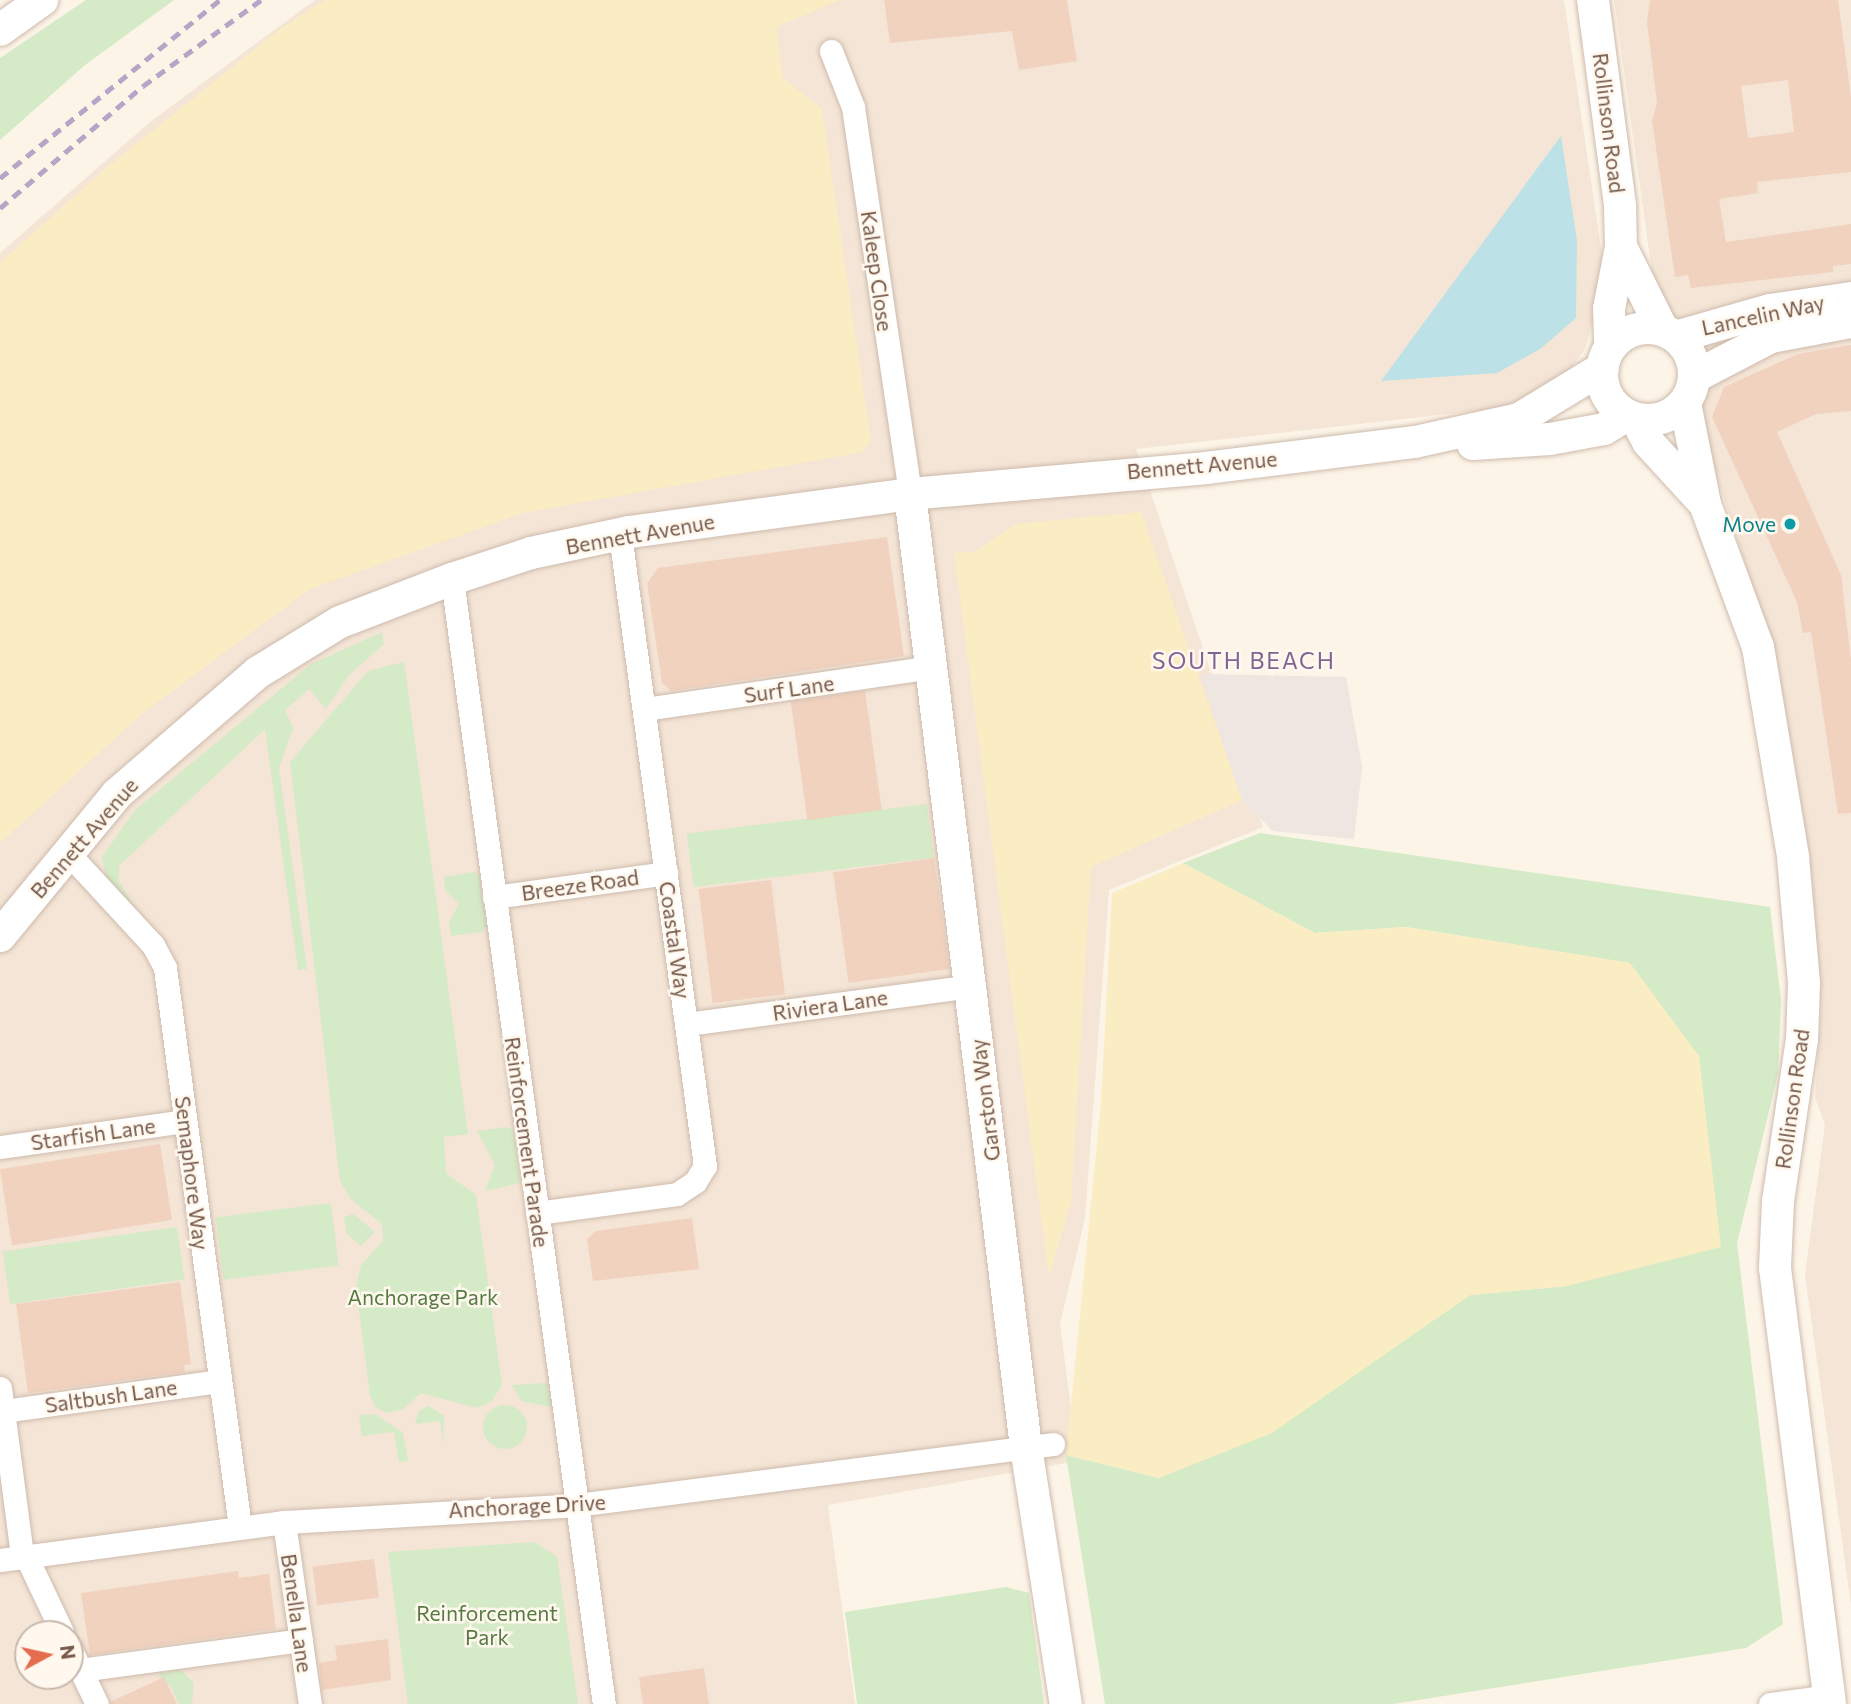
<!DOCTYPE html>
<html>
<head>
<meta charset="utf-8">
<style>
	body { margin:0 }
	#map { position:relative; width:1851px; height:1704px; overflow:hidden; background:#fcf4e7; font-family:Commissioner,sans-serif }
	div>[style] { position:absolute }
	.residential>* { inset:0; background:#f4e5d6 }
	.industrial>* { inset:0; background:#ede6e1 }
	.green>* { inset:0; background:#d5eac6; transform-origin:0 0 }
	.round { border-radius:50% }
	.sand>* { inset:0; background:#fbedc3 }
	.water>* { inset:0; background:#bce1e6 }
	.building>* { inset:0; background:#f1d2bf; transform-origin:0 0 }
	.roads { filter:drop-shadow(0 0 2px #cebbad) drop-shadow(0 0 2px #cebbad) }
	.street>* { height:23px; margin:-11.5px; padding:0 11.5px; transform-origin:11.5px; border-radius:11.5px; background:#fff }
	.secondary>* { height:32px; margin:-16px; padding:0 16px; transform-origin:16px; border-radius:16px; background:#fff }
	.secondary>.ring { margin:-16px; padding:0; box-sizing:content-box; background:none; border:32px solid #fff; border-radius:50% }
	.rail>* { height:5px; margin-top:-2.5px; transform-origin:0; background:repeating-linear-gradient(90deg,#b6a5c6 0 10px,transparent 0 17px) }
	.dots>* { width:19px; height:19px; translate:-50% -50%; box-sizing:border-box; border:4px solid #fff8ee; border-radius:50% }
	span { translate:-50% -50%; white-space:nowrap; text-align:center; line-height:1.15; -webkit-text-stroke:5px #fff8ee; paint-order:stroke }
	.street-label { font-size:21px; color:#765a4c }
	.culture-label { font-size:21px; color:#0d838f }
	.right { translate:-100% -50%; text-align:right }
	.park-label { font-size:21px; color:#557b43 }
	.neighbourhood-label { font-size:23px; color:#816492; letter-spacing:2px }
	.north { position:absolute; left:14px; top:1620px; width:70px; height:70px; box-sizing:border-box; background:#fff8ee; border:2px solid #c8b9ad; border-radius:50%; rotate:82deg; font-size:19px; font-weight:700; line-height:28px; text-align:center; color:#765a4c }
	.north::after { content:''; display:block; margin:auto; width:24px; height:32px; background:#e46c4f; clip-path:polygon(50% 0,100% 100%,50% 72%,0 100%) }
</style>
</head>
<body>
<div id="map">
	<div class="residential">
		<i style="clip-path:polygon(evenodd,315px 0,1564px 0,1602px 255px,1598px 304px,1585px 349px,1571px 368px,1553px 384px,1502px 408px,1136px 449px,1263px 827px,1109px 890px,1085px 1218px,1060px 1324px,1078px 1461px,828px 1505px,855px 1704px,0 1704px,0 253px,150px 122px,315px 0,28px 1634px,70px 1634px,70px 1676px,28px 1676px,28px 1634px)"></i>
		<i style="clip-path:polygon(1614px 0,1851px 0,1851px 1605px,1805px 1275px,1825px 1124px,1815px 1098px,1821px 1009px,1806px 843px,1768px 633px,1698px 419px,1699px 386px,1652px 272px)"></i>
	</div>
	<div class="industrial">
		<i style="clip-path:polygon(1201px 674px,1346px 677px,1362px 767px,1354px 839px,1273px 831px,1242px 800px)"></i>
	</div>
	<div class="green">
		<i style="clip-path:polygon(86px 0,174px 0,85px 65px,0 140px,0 58px)"></i>
		<i style="clip-path:polygon(382px 632px,384px 644px,350px 674px,326px 709px,309px 689px,285px 710px,293px 728px,279px 768px,307px 969px,298px 970px,265px 729px,119px 866px,119px 881px,136px 910px,106px 878px,102px 857px,135px 810px,311px 664px)"></i>
		<i style="clip-path:polygon(404px 662px,468px 1134px,444px 1137px,446px 1173px,476px 1195px,502px 1385px,492px 1401px,477px 1408px,421px 1393px,403px 1409px,387px 1413px,375px 1407px,370px 1395px,356px 1287px,361px 1265px,383px 1241px,382px 1224px,351px 1199px,340px 1181px,290px 762px,368px 671px)"></i>
		<i style="left:927px;top:804px;width:54px;height:242px;rotate:83deg"></i>
		<i style="clip-path:polygon(1260px 833px,1770px 907px,1781px 1000px,1778px 1074px,1737px 1243px,1783px 1624px,1746px 1648px,1393px 1704px,1105px 1704px,1066px 1455px,1159px 1478px,1396px 1346px,1470px 1295px,1567px 1286px,1630px 963px,1406px 927px,1315px 933px,1183px 863px)"></i>
		<i style="clip-path:polygon(474px 872px,480px 877px,487px 926px,481px 932px,451px 936px,449px 922px,459px 904px,445px 890px,444px 877px)"></i>
		<i style="clip-path:polygon(507px 1127px,514px 1131px,520px 1183px,485px 1191px,495px 1165px,477px 1131px)"></i>
		<i style="left:331px;top:1203px;width:63px;height:116px;rotate:83deg"></i>
		<i style="clip-path:polygon(353px 1214px,375px 1232px,361px 1246px,347px 1234px,344px 1217px)"></i>
		<i style="left:177px;top:1227px;width:53px;height:176px;rotate:82deg"></i>
		<i style="clip-path:polygon(547px 1383px,552px 1407px,521px 1401px,512px 1385px)"></i>
		<i class="round" style="left:483px;top:1405px;width:44px;height:44px"></i>
		<i style="clip-path:polygon(429px 1406px,444px 1416px,443px 1444px,440px 1421px,415px 1424px,419px 1411px)"></i>
		<i style="clip-path:polygon(375px 1414px,403px 1433px,408px 1461px,399px 1462px,394px 1432px,362px 1436px,359px 1415px)"></i>
		<i style="clip-path:polygon(535px 1542px,557px 1557px,578px 1704px,408px 1704px,388px 1552px)"></i>
		<i style="clip-path:polygon(1006px 1587px,1029px 1593px,1044px 1704px,857px 1704px,845px 1612px)"></i>
		<i style="clip-path:polygon(181px 1670px,194px 1683px,192px 1704px,179px 1704px,170px 1685px,160px 1680px,159px 1673px)"></i>
	</div>
	<div class="sand">
		<i style="clip-path:polygon(325px 0,840px 0,776px 27px,783px 78px,822px 109px,871px 442px,863px 452px,523px 513px,310px 589px,144px 712px,0 843px,0 263px,106px 168px,280px 29px)"></i>
		<i style="clip-path:polygon(1141px 512px,1242px 800px,1091px 867px,1071px 1203px,1049px 1277px,954px 553px,975px 552px,1015px 524px)"></i>
		<i style="clip-path:polygon(1183px 863px,1315px 933px,1406px 927px,1630px 963px,1699px 1056px,1721px 1247px,1567px 1286px,1470px 1295px,1272px 1433px,1159px 1478px,1066px 1455px,1101px 1103px,1112px 893px)"></i>
	</div>
	<div class="water">
		<i style="clip-path:polygon(1561px 136px,1577px 241px,1576px 318px,1540px 349px,1497px 373px,1381px 381px)"></i>
	</div>
	<div class="building">
		<i style="clip-path:polygon(884px 0,1067px 0,1077px 61px,1019px 70px,1012px 31px,890px 43px)"></i>
		<i style="clip-path:polygon(evenodd,1650px 0,1838px 0,1851px 97px,1851px 172px,1757px 182px,1758px 193px,1719px 199px,1726px 242px,1851px 224px,1851px 264px,1833px 266px,1833px 272px,1691px 288px,1688px 275px,1675px 277px,1652px 121px,1657px 103px,1647px 23px,1650px 0,1788px 80px,1794px 132px,1748px 138px,1741px 86px,1788px 80px)"></i>
		<i style="clip-path:polygon(1851px 345px,1851px 411px,1816px 414px,1777px 432px,1841px 575px,1851px 660px,1851px 813px,1838px 814px,1811px 632px,1803px 633px,1797px 602px,1712px 417px,1724px 387px,1798px 354px)"></i>
		<i style="clip-path:polygon(887px 537px,904px 656px,671px 691px,662px 683px,647px 583px,658px 568px)"></i>
		<i style="left:865px;top:691px;width:120px;height:75px;rotate:82deg"></i>
		<i style="left:934px;top:858px;width:112px;height:102px;rotate:82deg"></i>
		<i style="left:771px;top:880px;width:115px;height:73px;rotate:83deg"></i>
		<i style="left:160px;top:1144px;width:77px;height:162px;rotate:81deg"></i>
		<i style="clip-path:polygon(692px 1218px,699px 1269px,593px 1281px,587px 1239px,596px 1231px)"></i>
		<i style="clip-path:polygon(180px 1282px,191px 1364px,184px 1365px,185px 1372px,28px 1393px,16px 1304px)"></i>
		<i style="left:374px;top:1559px;width:39px;height:62px;rotate:83deg"></i>
		<i style="clip-path:polygon(238px 1571px,239px 1578px,269px 1574px,276px 1629px,90px 1655px,81px 1593px)"></i>
		<i style="clip-path:polygon(388px 1639px,391px 1680px,322px 1690px,319px 1663px,337px 1660px,335px 1646px)"></i>
		<i style="clip-path:polygon(704px 1668px,709px 1704px,643px 1704px,639px 1677px)"></i>
		<i style="clip-path:polygon(164px 1677px,177px 1704px,111px 1704px,110px 1702px)"></i>
	</div>
	<div class="roads">
		<div class="street">
			<i style="left:831px;top:51px;width:60px;rotate:68.6deg"></i>
			<i style="left:853px;top:107px;width:391px;rotate:81.6deg"></i>
			<i style="left:452px;top:579px;width:1135px;rotate:82.31deg"></i>
			<i style="left:645px;top:709px;width:290px;rotate:-8.3deg"></i>
			<i style="left:68px;top:853px;width:125px;rotate:47.3deg"></i>
			<i style="left:153px;top:945px;width:26px;rotate:62deg"></i>
			<i style="left:165px;top:968px;width:564px;rotate:82.36deg"></i>
			<i style="left:494px;top:897px;width:174px;rotate:-7.9deg"></i>
			<i style="left:687px;top:1024px;width:288px;rotate:-7.6deg"></i>
			<i style="left:0;top:1147px;width:187px;rotate:-8deg"></i>
			<i style="left:537px;top:1213px;width:141px;rotate:-7.7deg"></i>
			<i style="left:677px;top:1194px;width:22px;rotate:-34deg"></i>
			<i style="left:695px;top:1182px;width:19px;rotate:-58deg"></i>
			<i style="left:705px;top:1166px;width:638px;rotate:-97.66deg"></i>
			<i style="left:0;top:1388px;width:169px;rotate:82.5deg"></i>
			<i style="left:3px;top:1411px;width:219px;rotate:-7.9deg"></i>
			<i style="left:284px;top:1522px;width:184px;rotate:81.9deg"></i>
			<i style="left:26px;top:1556px;width:86px;rotate:64.6deg"></i>
			<i style="left:0;top:1560px;width:287px;rotate:-7.6deg"></i>
			<i style="left:284px;top:1522px;width:293px;rotate:-3.3deg"></i>
			<i style="left:577px;top:1505px;width:480px;rotate:-7.3deg"></i>
			<i style="left:70px;top:1648px;width:62px;rotate:64.3deg"></i>
			<i style="left:80px;top:1670px;width:223px;rotate:-7.7deg"></i>
			<i style="left:1770px;top:1704px;width:60px;rotate:-7.7deg"></i>
		</div>
		<div class="secondary">
			<i style="left:1593px;top:0;width:208px;rotate:82.5deg"></i>
			<i style="left:1620px;top:206px;width:41px;rotate:88.6deg"></i>
			<i style="left:1621px;top:247px;width:63px;rotate:101deg"></i>
			<i style="left:1609px;top:309px;width:38px;rotate:88deg"></i>
			<i style="left:0;top:30px;width:52px;rotate:-35.5deg"></i>
			<i style="left:1621px;top:247px;width:92px;rotate:63.4deg"></i>
			<i class="ring" style="left:1602px;top:328px;width:60px;height:60px"></i>
			<i style="left:1676px;top:337px;width:98px;rotate:-16deg"></i>
			<i style="left:1770px;top:310px;width:82px;rotate:-8.4deg"></i>
			<i style="left:1694px;top:377px;width:87px;rotate:-27.5deg"></i>
			<i style="left:1771px;top:337px;width:81px;rotate:-10.6deg"></i>
			<i style="left:1685px;top:403px;width:103px;rotate:78.8deg"></i>
			<i style="left:1705px;top:504px;width:153px;rotate:69.7deg"></i>
			<i style="left:1758px;top:647px;width:213px;rotate:80.5deg"></i>
			<i style="left:1793px;top:857px;width:126px;rotate:85deg"></i>
			<i style="left:1804px;top:983px;width:56px;rotate:92deg"></i>
			<i style="left:1802px;top:1039px;width:164px;rotate:98.4deg"></i>
			<i style="left:1778px;top:1201px;width:67px;rotate:92.6deg"></i>
			<i style="left:1775px;top:1268px;width:439px;rotate:82.8deg"></i>
			<i style="left:1636px;top:419px;width:26px;rotate:62deg"></i>
			<i style="left:1648px;top:442px;width:84px;rotate:47.4deg"></i>
			<i style="left:1473px;top:444px;width:77px;rotate:-3.7deg"></i>
			<i style="left:1550px;top:439px;width:55px;rotate:-10.5deg"></i>
			<i style="left:1604px;top:429px;width:27px;rotate:-31deg"></i>
			<i style="left:910px;top:494px;width:960px;rotate:83.06deg"></i>
			<i style="left:1026px;top:1447px;width:260px;rotate:81.2deg"></i>
			<i style="left:0;top:936px;width:184px;rotate:-50.5deg"></i>
			<i style="left:117px;top:794px;width:185px;rotate:-40.8deg"></i>
			<i style="left:257px;top:673px;width:97px;rotate:-31.6deg"></i>
			<i style="left:340px;top:622px;width:120px;rotate:-21deg"></i>
			<i style="left:452px;top:579px;width:83px;rotate:-18.2deg"></i>
			<i style="left:531px;top:553px;width:101px;rotate:-12deg"></i>
			<i style="left:630px;top:532px;width:283px;rotate:-7.7deg"></i>
			<i style="left:910px;top:494px;width:297px;rotate:-5deg"></i>
			<i style="left:1206px;top:468px;width:211px;rotate:-7.1deg"></i>
			<i style="left:1415px;top:442px;width:107px;rotate:-12.5deg"></i>
			<i style="left:1519px;top:419px;width:98px;rotate:-31.3deg"></i>
		</div>
	</div>
	<div class="rail">
		<i style="left:0;top:178px;width:283px;rotate:-39deg"></i>
		<i style="left:0;top:208px;width:188px;rotate:-40.5deg"></i>
		<i style="left:143px;top:86px;width:146px;rotate:-36.1deg"></i>
	</div>
	<div class="dots">
		<i style="left:1790px;top:524px;background:#0f9aa8"></i>
	</div>
	<div class="street-label">
		<span style="left:1609px;top:123px;rotate:83deg">Rollinson Road</span>
		<span style="left:877px;top:271px;rotate:82deg">Kaleep Close</span>
		<span style="left:1763px;top:315px;rotate:-12deg">Lancelin Way</span>
		<span style="left:1202px;top:465px;rotate:-5deg">Bennett Avenue</span>
		<span style="left:640px;top:534px;rotate:-10deg">Bennett Avenue</span>
		<span style="left:789px;top:689px;rotate:-8deg">Surf Lane</span>
		<span style="left:84px;top:838px;rotate:-49deg">Bennett Avenue</span>
		<span style="left:580px;top:885px;rotate:-8deg">Breeze Road</span>
		<span style="left:675px;top:940px;rotate:82deg">Coastal Way</span>
		<span style="left:830px;top:1005px;rotate:-8deg">Riviera Lane</span>
		<span style="left:1792px;top:1099px;rotate:-82deg">Rollinson Road</span>
		<span style="left:985px;top:1100px;rotate:-97deg">Garston Way</span>
		<span style="left:93px;top:1134px;rotate:-8deg">Starfish Lane</span>
		<span style="left:527px;top:1142px;rotate:82deg">Reinforcement Parade</span>
		<span style="left:192px;top:1173px;rotate:83deg">Semaphore Way</span>
		<span style="left:111px;top:1396px;rotate:-8deg">Saltbush Lane</span>
		<span style="left:527px;top:1506px;rotate:-3deg">Anchorage Drive</span>
		<span style="left:297px;top:1613px;rotate:82deg">Benella Lane</span>
	</div>
	<div class="culture-label">
		<span class="right" style="left:1776px;top:524px">Move</span>
	</div>
	<div class="park-label">
		<span style="left:423px;top:1297px">Anchorage Park</span>
		<span style="left:487px;top:1625px">Reinforcement<br>Park</span>
	</div>
	<div class="neighbourhood-label">
		<span style="left:1244px;top:660px">SOUTH BEACH</span>
	</div>
	<div class="north">N</div>
</div>
</body>
</html>
